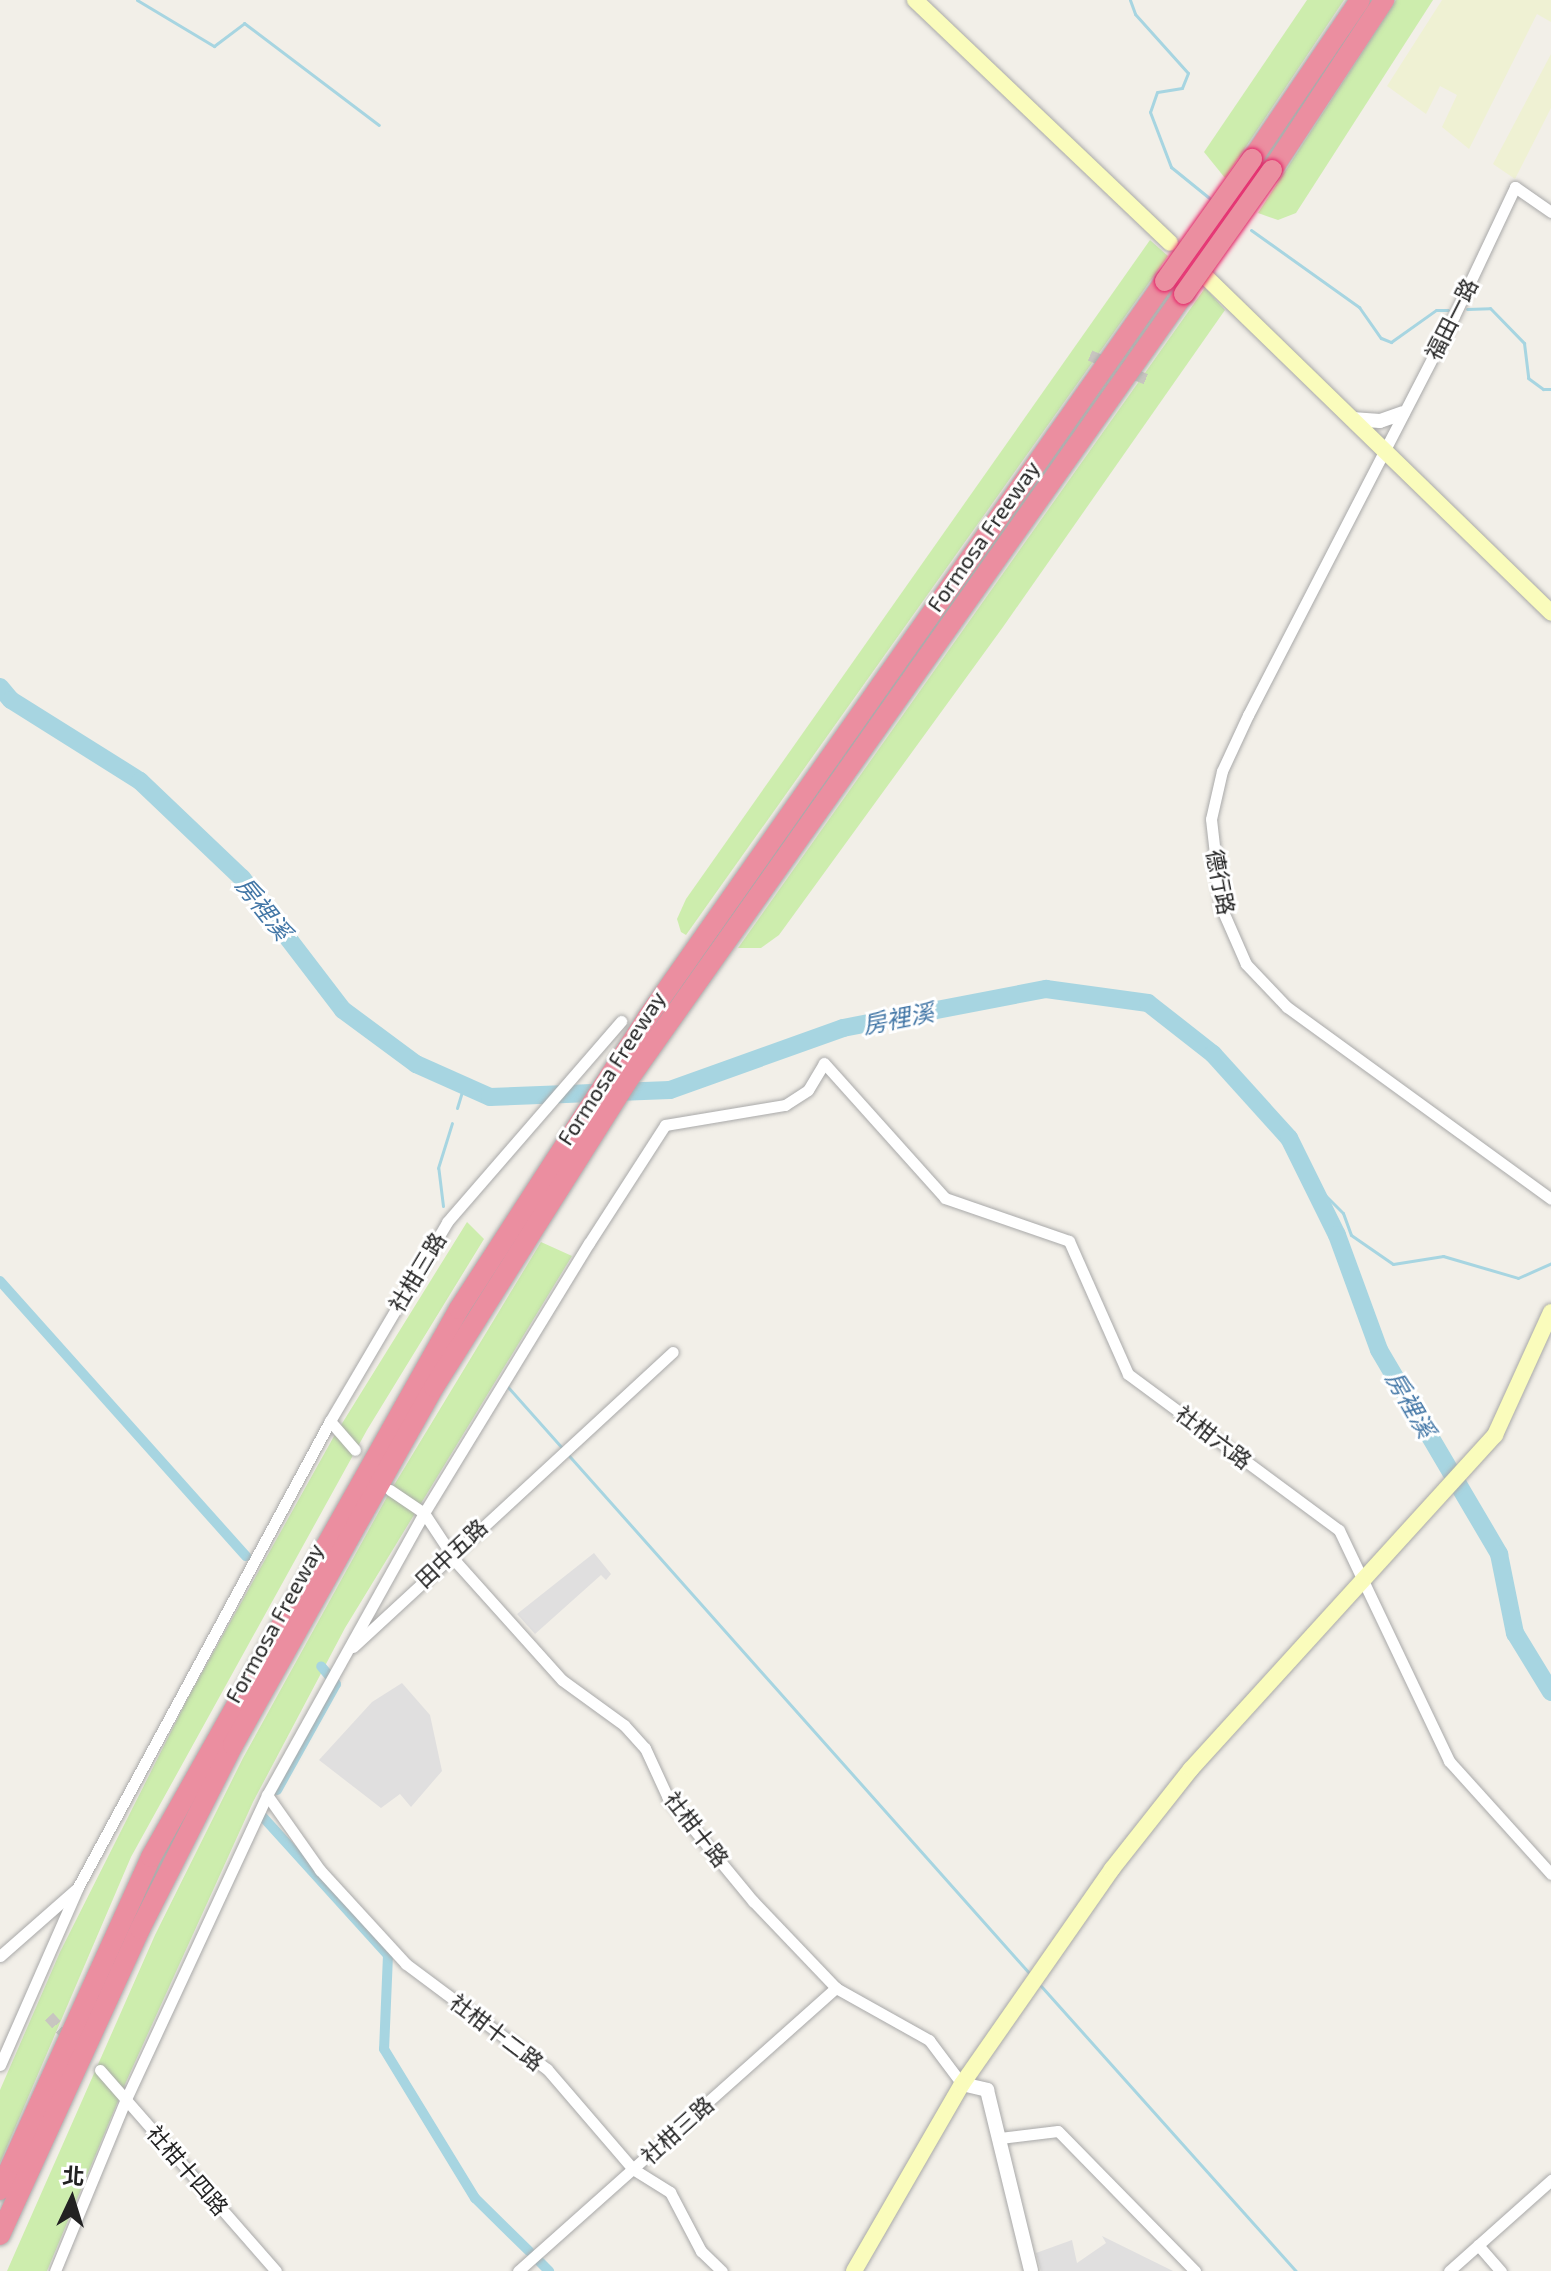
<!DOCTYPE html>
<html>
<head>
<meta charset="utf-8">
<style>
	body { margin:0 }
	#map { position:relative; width:1551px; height:2271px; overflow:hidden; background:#f2efe8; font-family:"Exo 2","Noto Sans TC",sans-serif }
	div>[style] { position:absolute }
	.residential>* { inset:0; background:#e0dfdf }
	.farmland>* { inset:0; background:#eff1d3 }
	.grass>* { inset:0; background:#cdedad }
	.stream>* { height:3px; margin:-1.5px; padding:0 1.5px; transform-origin:1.5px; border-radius:1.5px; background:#a7d5e1 }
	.canal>* { height:10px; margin:-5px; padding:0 5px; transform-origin:5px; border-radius:5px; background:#a7d5e1 }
	.river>* { height:18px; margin:-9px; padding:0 9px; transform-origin:9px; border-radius:9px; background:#a7d5e1 }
	.minor-tunnel>* { height:11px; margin-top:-5.5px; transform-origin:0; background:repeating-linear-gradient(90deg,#c8c6c0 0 11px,transparent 0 16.5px) }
	.roads { filter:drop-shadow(0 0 2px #a9a9a9) drop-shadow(0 0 2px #a9a9a9) }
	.minor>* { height:11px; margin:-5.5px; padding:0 5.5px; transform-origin:5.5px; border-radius:5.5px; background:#fff }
	.tertiary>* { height:14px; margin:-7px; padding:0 7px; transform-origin:7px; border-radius:7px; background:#fff }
	.secondary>* { height:16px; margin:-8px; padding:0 8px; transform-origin:8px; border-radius:8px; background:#fafcbc }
	.motorway>* { height:20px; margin:-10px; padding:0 10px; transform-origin:10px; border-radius:10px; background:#eb8ea0 }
	.bridges { filter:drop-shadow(0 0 2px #e32267) drop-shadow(0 0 2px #e32267) }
	.motorway-bridge>* { height:20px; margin:-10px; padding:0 10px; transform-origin:10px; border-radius:10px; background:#eb8ea0 }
	span { translate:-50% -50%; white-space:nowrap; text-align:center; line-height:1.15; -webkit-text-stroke:6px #fff; paint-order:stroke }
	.street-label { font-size:22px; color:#222 }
	.water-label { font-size:24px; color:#4276a6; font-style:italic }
	.north { position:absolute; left:32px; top:2159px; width:80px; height:80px; -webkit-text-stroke:6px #fff; paint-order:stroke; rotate:4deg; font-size:22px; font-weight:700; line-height:32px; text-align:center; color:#222 }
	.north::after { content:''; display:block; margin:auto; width:28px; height:36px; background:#222; clip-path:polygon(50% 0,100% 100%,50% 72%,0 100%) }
</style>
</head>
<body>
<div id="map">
	<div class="residential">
		<i style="clip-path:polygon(594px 1553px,611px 1574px,606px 1580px,601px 1575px,535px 1634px,517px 1614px)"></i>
		<i style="clip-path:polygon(402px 1683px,430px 1715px,442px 1771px,411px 1807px,400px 1794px,381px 1808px,319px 1760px,372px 1702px)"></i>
		<i style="clip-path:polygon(1102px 2236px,1173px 2271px,1041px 2271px,1036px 2253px,1072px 2240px,1077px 2263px,1106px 2243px)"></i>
	</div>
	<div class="farmland">
		<i style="clip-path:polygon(1442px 0,1551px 0,1551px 22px,1537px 14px,1469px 149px,1442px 127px,1457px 95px,1440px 86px,1426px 114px,1387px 86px)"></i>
		<i style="clip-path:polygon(1551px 54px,1551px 108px,1515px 179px,1493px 164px)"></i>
	</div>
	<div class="grass">
		<i style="clip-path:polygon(1307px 0,1344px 0,1225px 178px,1204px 152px)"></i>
		<i style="clip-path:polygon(1396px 0,1433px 0,1296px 213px,1278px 220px,1258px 213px)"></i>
		<i style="clip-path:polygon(1150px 240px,1168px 256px,686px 935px,681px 932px,677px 919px,686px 899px)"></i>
		<i style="clip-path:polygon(1205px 288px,1225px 310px,1003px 627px,779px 935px,761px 948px,738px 948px)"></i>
		<i style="clip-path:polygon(467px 1222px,484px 1239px,367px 1430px,131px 1857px,0 2163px,0 2090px,60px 1952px,189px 1696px,333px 1438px)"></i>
		<i style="clip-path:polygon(541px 1242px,572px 1256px,345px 1628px,253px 1802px,126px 2082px,47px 2271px,7px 2271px,155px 1935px,243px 1758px,388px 1495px)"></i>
	</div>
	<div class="stream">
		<i style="left:137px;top:0;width:90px;rotate:30.9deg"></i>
		<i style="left:214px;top:46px;width:38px;rotate:-37deg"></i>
		<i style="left:244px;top:23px;width:169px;rotate:37.1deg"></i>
		<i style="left:1130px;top:0;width:15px;rotate:70deg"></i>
		<i style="left:1135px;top:14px;width:79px;rotate:48.1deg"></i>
		<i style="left:1188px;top:73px;width:16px;rotate:112deg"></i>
		<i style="left:1182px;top:88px;width:25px;rotate:171deg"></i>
		<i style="left:1157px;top:92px;width:21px;rotate:109deg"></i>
		<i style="left:1150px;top:112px;width:59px;rotate:69.1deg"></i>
		<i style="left:1171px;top:167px;width:54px;rotate:39deg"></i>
		<i style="left:1251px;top:230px;width:133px;rotate:35.5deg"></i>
		<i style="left:1359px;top:307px;width:38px;rotate:55deg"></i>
		<i style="left:1381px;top:338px;width:11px;rotate:22deg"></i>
		<i style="left:1391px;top:342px;width:55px;rotate:-35.4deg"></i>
		<i style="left:1436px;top:310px;width:12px"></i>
		<i style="left:1467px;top:309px;width:23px;rotate:-2deg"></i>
		<i style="left:1490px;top:308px;width:49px;rotate:45.8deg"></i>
		<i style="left:1524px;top:343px;width:35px;rotate:83deg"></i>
		<i style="left:1528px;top:378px;width:19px;rotate:36deg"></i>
		<i style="left:1543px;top:389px;width:8px"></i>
		<i style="left:457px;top:1108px;width:24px;rotate:-73deg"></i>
		<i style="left:1309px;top:1179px;width:48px;rotate:45deg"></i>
		<i style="left:1343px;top:1213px;width:23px;rotate:70deg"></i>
		<i style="left:1351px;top:1235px;width:51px;rotate:34.6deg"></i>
		<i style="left:1393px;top:1264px;width:51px;rotate:-9.1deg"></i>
		<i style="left:1443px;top:1256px;width:78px;rotate:16.3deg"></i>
		<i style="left:1518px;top:1278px;width:36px;rotate:-24deg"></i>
		<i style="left:443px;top:1206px;width:38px;rotate:-97deg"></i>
		<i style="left:438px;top:1168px;width:47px;rotate:-72.7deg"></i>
		<i style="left:507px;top:1386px;width:786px;rotate:48.35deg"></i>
		<i style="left:1041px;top:1986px;width:382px;rotate:48.2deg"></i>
	</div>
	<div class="canal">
		<i style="left:0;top:1281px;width:369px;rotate:48.2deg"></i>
		<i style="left:277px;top:1790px;width:121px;rotate:-60.9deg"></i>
		<i style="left:336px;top:1684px;width:23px;rotate:-130deg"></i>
		<i style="left:262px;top:1816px;width:188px;rotate:47.8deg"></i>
		<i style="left:388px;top:1955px;width:94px;rotate:92.4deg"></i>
		<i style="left:384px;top:2049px;width:175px;rotate:58.6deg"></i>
		<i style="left:475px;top:2198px;width:76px;rotate:44.5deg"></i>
		<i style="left:540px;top:2262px;width:13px;rotate:45deg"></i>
	</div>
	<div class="river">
		<i style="left:0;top:687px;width:17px;rotate:50deg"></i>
		<i style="left:11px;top:700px;width:152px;rotate:32.1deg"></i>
		<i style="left:140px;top:781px;width:141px;rotate:43.6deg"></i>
		<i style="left:242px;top:878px;width:166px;rotate:52.6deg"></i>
		<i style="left:343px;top:1010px;width:91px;rotate:36.5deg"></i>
		<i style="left:416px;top:1064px;width:81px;rotate:24deg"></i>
		<i style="left:490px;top:1097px;width:180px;rotate:-2.2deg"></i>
		<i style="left:670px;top:1090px;width:184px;rotate:-19.7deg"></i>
		<i style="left:843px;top:1028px;width:207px;rotate:-10.9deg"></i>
		<i style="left:1046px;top:989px;width:103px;rotate:7.8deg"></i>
		<i style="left:1148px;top:1003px;width:83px;rotate:38.1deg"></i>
		<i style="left:1213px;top:1054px;width:113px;rotate:47.9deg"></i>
		<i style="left:1289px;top:1138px;width:108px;rotate:63.7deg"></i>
		<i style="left:1337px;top:1235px;width:122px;rotate:69.9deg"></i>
		<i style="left:1379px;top:1350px;width:237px;rotate:59.5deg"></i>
		<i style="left:1499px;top:1554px;width:81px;rotate:78.6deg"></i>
		<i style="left:1515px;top:1633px;width:69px;rotate:58.6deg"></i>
	</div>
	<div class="minor-tunnel">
		<i style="left:1090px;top:355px;width:64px;rotate:23deg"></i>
		<i style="left:49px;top:2016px;width:31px;rotate:48deg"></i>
	</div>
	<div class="roads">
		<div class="minor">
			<i style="left:1551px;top:212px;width:44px;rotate:-145.2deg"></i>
			<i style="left:1515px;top:187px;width:143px;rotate:115.3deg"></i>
			<i style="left:1454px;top:316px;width:449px;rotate:117.3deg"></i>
			<i style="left:1248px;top:715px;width:62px;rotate:114.9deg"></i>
			<i style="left:1222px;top:771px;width:49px;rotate:102.9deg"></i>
			<i style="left:1211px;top:819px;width:89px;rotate:83.5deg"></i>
			<i style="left:1221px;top:907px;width:62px;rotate:66.3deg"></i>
			<i style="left:1246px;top:964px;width:59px;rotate:46.4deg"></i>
			<i style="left:1287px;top:1007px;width:326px;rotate:36deg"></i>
			<i style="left:330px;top:1421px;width:231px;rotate:-59.5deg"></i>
			<i style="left:447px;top:1222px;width:266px;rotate:-49.1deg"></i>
			<i style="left:390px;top:1490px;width:41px;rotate:34.1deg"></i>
			<i style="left:424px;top:1513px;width:60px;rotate:56.6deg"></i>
			<i style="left:457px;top:1563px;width:157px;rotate:48.1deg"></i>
			<i style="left:562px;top:1680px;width:77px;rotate:36deg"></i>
			<i style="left:624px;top:1725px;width:31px;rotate:48deg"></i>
			<i style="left:645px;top:1748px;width:55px;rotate:65.3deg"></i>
			<i style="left:668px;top:1798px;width:134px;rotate:50.5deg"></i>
			<i style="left:753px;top:1901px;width:120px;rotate:46.3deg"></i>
			<i style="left:836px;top:1988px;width:107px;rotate:29.2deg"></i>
			<i style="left:929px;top:2040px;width:55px;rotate:53.1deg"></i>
			<i style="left:353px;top:1647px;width:435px;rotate:-42.7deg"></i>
			<i style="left:267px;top:1795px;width:92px;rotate:54.8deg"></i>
			<i style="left:320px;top:1870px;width:127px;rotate:47.5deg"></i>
			<i style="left:406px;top:1964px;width:176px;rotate:36.7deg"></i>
			<i style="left:547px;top:2069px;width:132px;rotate:49.3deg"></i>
			<i style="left:633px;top:2169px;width:44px;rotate:31.9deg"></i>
			<i style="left:670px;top:2192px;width:67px;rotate:62.3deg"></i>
			<i style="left:701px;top:2251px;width:29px;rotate:44deg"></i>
			<i style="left:0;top:1956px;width:100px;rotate:-41.3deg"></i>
			<i style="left:0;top:2065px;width:194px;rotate:-66.3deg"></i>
			<i style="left:78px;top:1887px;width:530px;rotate:-61.6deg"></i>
			<i style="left:330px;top:1421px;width:38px;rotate:49deg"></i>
			<i style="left:100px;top:2070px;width:267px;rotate:48.8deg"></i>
			<i style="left:1000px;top:2138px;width:58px;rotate:-6.9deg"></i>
			<i style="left:1058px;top:2131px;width:196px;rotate:45.6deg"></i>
			<i style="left:1478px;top:2245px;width:35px;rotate:49deg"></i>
			<i style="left:55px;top:2271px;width:186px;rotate:-67.6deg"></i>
			<i style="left:126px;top:2099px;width:335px;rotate:-65.1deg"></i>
			<i style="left:267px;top:1795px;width:323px;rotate:-60.9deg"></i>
			<i style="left:424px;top:1513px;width:316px;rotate:-58.6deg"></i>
			<i style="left:589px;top:1243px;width:140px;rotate:-57.2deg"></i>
			<i style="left:665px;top:1125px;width:122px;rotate:-9.5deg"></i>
			<i style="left:785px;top:1105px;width:27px;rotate:-33deg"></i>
			<i style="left:808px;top:1090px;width:31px;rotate:-59deg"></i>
			<i style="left:824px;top:1063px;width:181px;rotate:48.1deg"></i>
			<i style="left:945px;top:1198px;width:131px;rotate:19.1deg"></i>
			<i style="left:1069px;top:1241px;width:145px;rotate:66.1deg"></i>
			<i style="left:1128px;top:1374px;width:262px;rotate:36.5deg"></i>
			<i style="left:1339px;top:1530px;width:256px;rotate:64.5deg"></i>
			<i style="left:1449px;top:1761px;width:152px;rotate:47.9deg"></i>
			<i style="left:518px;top:2271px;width:426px;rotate:-41.7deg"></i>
			<i style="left:1449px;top:2271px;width:137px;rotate:-41.7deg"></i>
		</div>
		<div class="tertiary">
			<i style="left:1352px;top:419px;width:28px;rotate:4deg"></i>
			<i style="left:1380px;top:421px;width:24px;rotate:-19deg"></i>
			<i style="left:962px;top:2084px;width:26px;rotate:13deg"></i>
			<i style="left:987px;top:2090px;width:186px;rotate:76.3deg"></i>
		</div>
		<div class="secondary">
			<i style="left:915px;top:0;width:352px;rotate:43.6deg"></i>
			<i style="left:1207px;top:278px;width:480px;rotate:44.2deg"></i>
			<i style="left:854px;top:2271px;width:216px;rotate:-60deg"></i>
			<i style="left:962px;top:2084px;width:262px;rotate:-55.1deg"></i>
			<i style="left:1112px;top:1869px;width:127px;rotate:-51.7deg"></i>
			<i style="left:1191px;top:1769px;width:452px;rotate:-47.7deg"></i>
			<i style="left:1495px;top:1435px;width:135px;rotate:-65.5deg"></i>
		</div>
		<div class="motorway">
			<i style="left:1252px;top:159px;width:192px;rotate:-55.8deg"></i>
			<i style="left:1272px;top:170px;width:204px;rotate:-56.6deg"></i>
			<i style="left:0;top:2190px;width:366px;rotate:-65.6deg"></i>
			<i style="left:151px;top:1857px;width:629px;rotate:-60.66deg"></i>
			<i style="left:459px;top:1309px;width:346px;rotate:-57.1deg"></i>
			<i style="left:647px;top:1018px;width:901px;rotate:-54.9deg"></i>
			<i style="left:0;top:2235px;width:337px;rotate:-65.4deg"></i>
			<i style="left:140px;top:1929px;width:206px;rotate:-63.2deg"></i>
			<i style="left:233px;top:1745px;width:411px;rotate:-60.7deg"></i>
			<i style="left:434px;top:1387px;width:360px;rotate:-57.7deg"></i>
			<i style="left:626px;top:1083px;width:966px;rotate:-54.73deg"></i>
		</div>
	</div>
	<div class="bridges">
		<div class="motorway-bridge">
			<i style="left:1165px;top:281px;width:150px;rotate:-54.5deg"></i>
			<i style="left:1184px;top:294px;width:152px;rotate:-54.6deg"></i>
		</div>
	</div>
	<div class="street-label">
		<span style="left:1451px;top:319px;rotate:-63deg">福田一路</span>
		<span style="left:983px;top:536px;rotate:-55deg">Formosa Freeway</span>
		<span style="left:1221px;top:882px;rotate:79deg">德行路</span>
		<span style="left:611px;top:1068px;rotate:-57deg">Formosa Freeway</span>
		<span style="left:417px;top:1272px;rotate:-59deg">社柑三路</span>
		<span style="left:1214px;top:1437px;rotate:37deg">社柑六路</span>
		<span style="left:451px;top:1553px;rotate:-43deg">田中五路</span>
		<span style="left:274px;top:1623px;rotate:-61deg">Formosa Freeway</span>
		<span style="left:697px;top:1829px;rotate:52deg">社柑十路</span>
		<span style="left:497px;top:2032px;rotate:37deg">社柑十二路</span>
		<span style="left:677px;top:2130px;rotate:-42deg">社柑三路</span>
		<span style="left:188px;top:2170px;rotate:49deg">社柑十四路</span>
	</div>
	<div class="water-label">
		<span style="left:264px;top:908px;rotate:52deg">房裡溪</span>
		<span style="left:898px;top:1018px;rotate:-11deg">房裡溪</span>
		<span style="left:1411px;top:1404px;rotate:60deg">房裡溪</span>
	</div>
	<div class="north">北</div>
</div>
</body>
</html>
